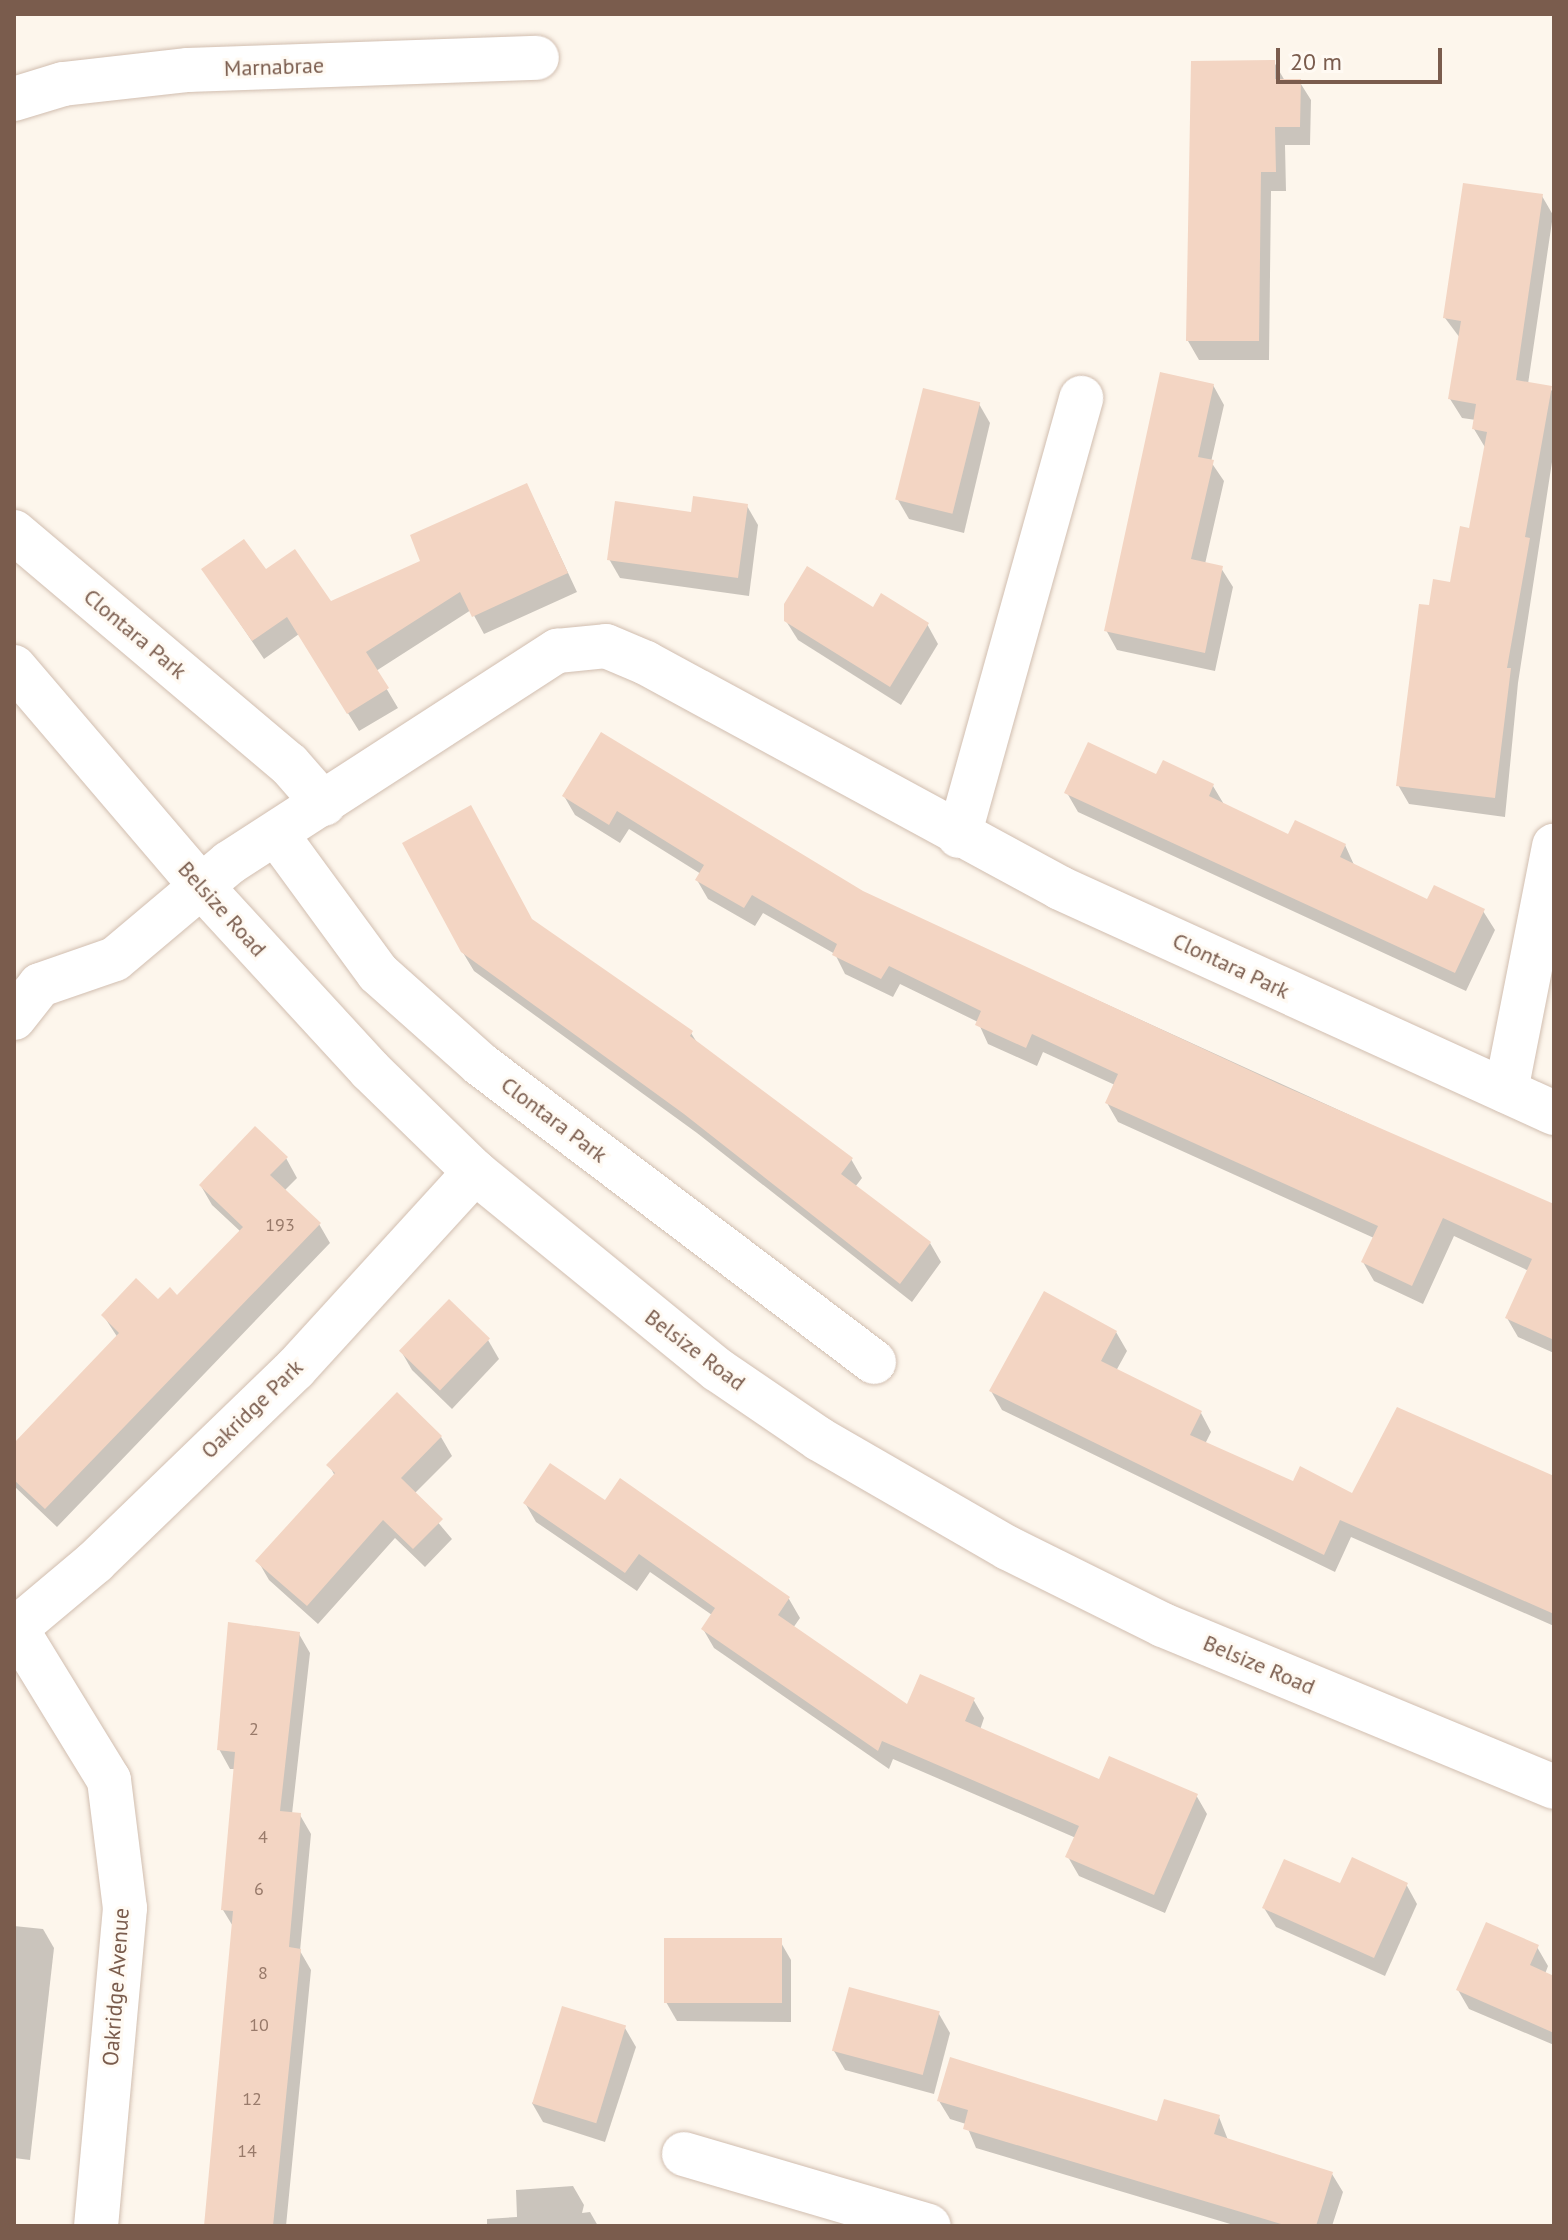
<!DOCTYPE html>
<html>
<head>
<meta charset="utf-8">
<style>
	body { margin:0 }
	#map { position:relative; width:1568px; height:2240px; overflow:hidden; background:#fdf6ec; font-family:"PT Sans",sans-serif }
	div>[style] { position:absolute }
	.shadow>* { inset:0; background:#0003 }
	.building>* { inset:0; background:#f3d5c3; transform-origin:0 0 }
	.roads { filter:drop-shadow(0 0 2px #d1beb0) drop-shadow(0 0 2px #d1beb0) }
	.minor>* { height:44px; margin:-22px; padding:0 22px; transform-origin:22px; border-radius:22px; background:#fff }
	span { translate:-50% -50%; white-space:nowrap; text-align:center; line-height:1.15; -webkit-text-stroke:6px #fffaf3; paint-order:stroke }
	.number-label { font-size:18px; color:#987a6a }
	.number-label span { -webkit-text-stroke-width:0 }
	.street-label { font-size:22px; color:#7a5c4d }
	.frame { position:absolute; inset:0; border:16px solid #7a5c4d; pointer-events:none }
	.scale { position:absolute; left:1276px; top:48px; width:166px; height:36px; box-sizing:border-box; border:4px solid #7a5c4d; border-top:0; padding-left:10px; font-size:24px; line-height:28px; white-space:nowrap; color:#7a5c4d; -webkit-text-stroke:6px #fffaf3; paint-order:stroke }
</style>
</head>
<body>
<div id="map">
	<div class="shadow">
		<i style="clip-path:polygon(1274px 62px,1285px 81px,1299px 81px,1311px 100px,1310px 145px,1285px 145px,1286px 191px,1271px 191px,1269px 360px,1199px 360px,1188px 341px)"></i>
		<i style="clip-path:polygon(1542px 196px,1553px 215px,1528px 384px,1550px 388px,1554px 394px,1554px 449px,1518px 683px,1505px 817px,1409px 804px,1398px 785px,1430px 608px,1451px 584px,1471px 530px,1486px 449px,1474px 429px,1476px 420px,1462px 418px,1450px 399px,1460px 338px,1445px 318px)"></i>
		<i style="clip-path:polygon(1213px 385px,1224px 405px,1211px 462px,1224px 481px,1205px 564px,1221px 568px,1233px 587px,1215px 671px,1117px 650px,1106px 630px)"></i>
		<i style="clip-path:polygon(979px 404px,990px 423px,964px 533px,909px 519px,898px 500px)"></i>
		<i style="clip-path:polygon(527px 485px,577px 592px,484px 634px,471px 610px,376px 671px,398px 708px,359px 731px,299px 634px,264px 659px,204px 570px,265px 572px,330px 604px,423px 562px)"></i>
		<i style="clip-path:polygon(747px 506px,758px 525px,749px 596px,620px 578px,609px 559px,693px 514px)"></i>
		<i style="clip-path:polygon(873px 609px,927px 624px,938px 644px,901px 705px,798px 640px,786px 621px)"></i>
		<i style="clip-path:polygon(602px 735px,862px 893px,1554px 1208px,1554px 1353px,1518px 1337px,1507px 1318px,1529px 1271px,1454px 1236px,1423px 1304px,1374px 1281px,1363px 1262px,1374px 1238px,1118px 1122px,1107px 1103px,1115px 1085px,1043px 1052px,1037px 1066px,988px 1044px,978px 1022px,900px 984px,893px 997px,845px 974px,835px 954px,763px 913px,755px 926px,708px 899px,697px 880px,701px 874px,629px 829px,620px 843px,575px 815px,564px 796px)"></i>
		<i style="clip-path:polygon(1157px 776px,1213px 786px,1225px 806px,1289px 836px,1345px 845px,1355px 867px,1428px 902px,1483px 911px,1495px 930px,1466px 991px,1078px 812px,1067px 793px)"></i>
		<i style="clip-path:polygon(532px 921px,691px 1033px,698px 1044px,851px 1159px,862px 1178px,855px 1187px,930px 1243px,941px 1262px,912px 1302px,697px 1133px,474px 971px,462px 951px)"></i>
		<i style="clip-path:polygon(286px 1158px,297px 1178px,284px 1191px,319px 1224px,330px 1243px,57px 1527px,14px 1486px,14px 1446px,118px 1338px,103px 1315px,177px 1297px,241px 1232px,212px 1205px,201px 1186px)"></i>
		<i style="clip-path:polygon(1116px 1332px,1127px 1351px,1116px 1371px,1201px 1413px,1211px 1432px,1205px 1444px,1294px 1484px,1353px 1496px,1554px 1479px,1554px 1626px,1351px 1537px,1335px 1572px,1002px 1410px,991px 1391px)"></i>
		<i style="clip-path:polygon(488px 1340px,499px 1359px,452px 1409px,412px 1370px,401px 1351px)"></i>
		<i style="clip-path:polygon(441px 1437px,452px 1456px,414px 1494px,452px 1539px,425px 1567px,395px 1538px,318px 1624px,269px 1580px,258px 1561px,335px 1476px,329px 1465px)"></i>
		<i style="clip-path:polygon(620px 1481px,789px 1599px,800px 1618px,793px 1628px,908px 1708px,973px 1699px,984px 1718px,980px 1730px,1100px 1782px,1196px 1795px,1207px 1814px,1165px 1913px,1079px 1876px,1068px 1857px,1076px 1838px,893px 1759px,889px 1769px,714px 1648px,703px 1629px,712px 1615px,650px 1572px,637px 1591px,536px 1522px,525px 1503px,605px 1503px)"></i>
		<i style="clip-path:polygon(299px 1634px,310px 1653px,292px 1814px,300px 1815px,311px 1834px,300px 1951px,311px 1970px,286px 2226px,205px 2226px,234px 1928px,223px 1910px,236px 1769px,230px 1769px,219px 1749px)"></i>
		<i style="clip-path:polygon(1406px 1884px,1417px 1904px,1385px 1976px,1276px 1927px,1264px 1908px,1341px 1886px)"></i>
		<i style="clip-path:polygon(14px 1926px,43px 1929px,54px 1948px,30px 2160px,14px 2158px)"></i>
		<i style="clip-path:polygon(780px 1941px,791px 1960px,791px 2022px,677px 2021px,666px 2002px)"></i>
		<i style="clip-path:polygon(1537px 1947px,1548px 1966px,1545px 1974px,1554px 1978px,1554px 2045px,1469px 2009px,1458px 1990px)"></i>
		<i style="clip-path:polygon(939px 2014px,950px 2033px,934px 2094px,845px 2070px,834px 2051px)"></i>
		<i style="clip-path:polygon(625px 2028px,636px 2047px,605px 2142px,543px 2122px,532px 2103px)"></i>
		<i style="clip-path:polygon(939px 2101px,1159px 2123px,1219px 2117px,1228px 2140px,1332px 2174px,1343px 2192px,1332px 2226px,1237px 2226px,976px 2148px,966px 2124px,950px 2119px)"></i>
		<i style="clip-path:polygon(573px 2186px,584px 2205px,582px 2213px,590px 2212px,598px 2226px,487px 2226px,487px 2219px,517px 2217px,516px 2190px)"></i>
	</div>
	<div class="building">
		<i style="clip-path:polygon(1275px 60px,1275px 79px,1301px 79px,1300px 127px,1275px 127px,1276px 172px,1261px 172px,1259px 341px,1186px 341px,1191px 61px)"></i>
		<i style="clip-path:polygon(1463px 183px,1543px 194px,1516px 380px,1552px 386px,1525px 537px,1530px 538px,1507px 668px,1511px 668px,1495px 798px,1396px 786px,1419px 604px,1429px 605px,1433px 579px,1450px 582px,1460px 526px,1469px 528px,1487px 432px,1472px 429px,1476px 404px,1448px 399px,1461px 321px,1443px 318px)"></i>
		<i style="clip-path:polygon(1160px 372px,1214px 384px,1198px 457px,1214px 460px,1191px 559px,1223px 566px,1205px 653px,1104px 631px)"></i>
		<i style="left:923px;top:388px;width:59px;height:115px;rotate:14deg"></i>
		<i style="clip-path:polygon(527px 483px,568px 573px,472px 617px,460px 592px,366px 652px,389px 688px,347px 714px,287px 617px,252px 641px,201px 569px,244px 539px,266px 569px,295px 549px,331px 601px,420px 561px,410px 535px)"></i>
		<i style="clip-path:polygon(693px 496px,748px 504px,738px 578px,607px 560px,615px 501px,691px 512px)"></i>
		<i style="clip-path:polygon(807px 566px,873px 607px,881px 593px,929px 623px,890px 687px,784px 621px,784px 604px)"></i>
		<i style="clip-path:polygon(601px 732px,863px 891px,1279px 1084px,1554px 1204px,1554px 1340px,1505px 1318px,1532px 1259px,1443px 1218px,1412px 1286px,1361px 1262px,1378px 1226px,1105px 1103px,1118px 1074px,1032px 1034px,1026px 1048px,975px 1025px,981px 1011px,889px 966px,881px 979px,832px 955px,837px 944px,752px 895px,744px 908px,695px 880px,704px 865px,617px 811px,609px 825px,562px 796px)"></i>
		<i style="clip-path:polygon(1088px 742px,1156px 774px,1163px 760px,1214px 784px,1209px 796px,1288px 834px,1295px 820px,1346px 844px,1340px 857px,1427px 899px,1434px 885px,1485px 909px,1455px 973px,1064px 793px)"></i>
		<i style="clip-path:polygon(471px 805px,532px 919px,693px 1031px,690px 1036px,853px 1158px,841px 1174px,931px 1242px,900px 1284px,684px 1114px,461px 952px,402px 843px)"></i>
		<i style="clip-path:polygon(255px 1126px,288px 1157px,270px 1175px,321px 1223px,45px 1509px,14px 1480px,14px 1443px,119px 1333px,101px 1315px,136px 1278px,158px 1299px,170px 1287px,177px 1295px,243px 1227px,199px 1185px)"></i>
		<i style="clip-path:polygon(1044px 1291px,1117px 1331px,1101px 1361px,1202px 1411px,1190px 1435px,1293px 1481px,1300px 1466px,1352px 1493px,1397px 1407px,1554px 1476px,1554px 1614px,1340px 1520px,1324px 1555px,989px 1391px)"></i>
		<i style="left:449px;top:1299px;width:57px;height:72px;rotate:44deg"></i>
		<i style="clip-path:polygon(397px 1392px,442px 1436px,401px 1478px,443px 1519px,413px 1549px,383px 1520px,307px 1606px,255px 1561px,335px 1473px,326px 1465px)"></i>
		<i style="clip-path:polygon(550px 1463px,605px 1500px,620px 1478px,790px 1597px,778px 1615px,907px 1704px,920px 1674px,975px 1698px,965px 1721px,1099px 1779px,1109px 1756px,1198px 1794px,1154px 1895px,1065px 1857px,1079px 1826px,882px 1741px,878px 1751px,701px 1629px,715px 1608px,639px 1554px,625px 1573px,523px 1503px)"></i>
		<i style="clip-path:polygon(228px 1622px,300px 1632px,280px 1811px,301px 1813px,289px 1947px,301px 1949px,273px 2226px,204px 2226px,233px 1911px,221px 1910px,235px 1752px,217px 1750px)"></i>
		<i style="clip-path:polygon(1352px 1857px,1408px 1883px,1374px 1958px,1262px 1908px,1284px 1859px,1340px 1883px)"></i>
		<i style="clip-path:polygon(1486px 1922px,1539px 1945px,1530px 1965px,1554px 1976px,1554px 2033px,1456px 1990px)"></i>
		<i style="left:664px;top:1938px;width:118px;height:65px"></i>
		<i style="left:849px;top:1987px;width:94px;height:66px;rotate:15deg"></i>
		<i style="left:562px;top:2006px;width:67px;height:102px;rotate:17deg"></i>
		<i style="clip-path:polygon(950px 2057px,1157px 2121px,1164px 2099px,1220px 2115px,1214px 2134px,1333px 2172px,1316px 2226px,1288px 2226px,963px 2129px,968px 2110px,937px 2101px)"></i>
	</div>
	<div class="roads">
		<div class="minor">
			<i style="left:14px;top:99px;width:51px;rotate:-17deg"></i>
			<i style="left:63px;top:84px;width:126px;rotate:-6.4deg"></i>
			<i style="left:188px;top:70px;width:349px;rotate:-2deg"></i>
			<i style="left:14px;top:532px;width:360px;rotate:40.2deg"></i>
			<i style="left:289px;top:764px;width:53px;rotate:48.8deg"></i>
			<i style="left:14px;top:667px;width:288px;rotate:49.5deg"></i>
			<i style="left:201px;top:886px;width:250px;rotate:47.4deg"></i>
			<i style="left:370px;top:1070px;width:146px;rotate:44.2deg"></i>
			<i style="left:475px;top:1172px;width:313px;rotate:39.2deg"></i>
			<i style="left:718px;top:1370px;width:122px;rotate:34.3deg"></i>
			<i style="left:819px;top:1439px;width:218px;rotate:30deg"></i>
			<i style="left:1008px;top:1548px;width:173px;rotate:26.4deg"></i>
			<i style="left:1163px;top:1625px;width:423px;rotate:22.5deg"></i>
			<i style="left:277px;top:835px;width:171px;rotate:53.8deg"></i>
			<i style="left:378px;top:973px;width:137px;rotate:41.7deg"></i>
			<i style="left:480px;top:1064px;width:494px;rotate:37.1deg"></i>
			<i style="left:959px;top:836px;width:455px;rotate:-74.4deg"></i>
			<i style="left:14px;top:1018px;width:42px;rotate:-51.8deg"></i>
			<i style="left:40px;top:985px;width:79px;rotate:-19.1deg"></i>
			<i style="left:115px;top:959px;width:149px;rotate:-40.1deg"></i>
			<i style="left:229px;top:863px;width:391px;rotate:-32.9deg"></i>
			<i style="left:557px;top:651px;width:49px;rotate:-5.8deg"></i>
			<i style="left:606px;top:646px;width:43px;rotate:23deg"></i>
			<i style="left:646px;top:663px;width:471px;rotate:28.5deg"></i>
			<i style="left:1060px;top:888px;width:543px;rotate:24.49deg"></i>
			<i style="left:1506px;top:1091px;width:250px;rotate:-78.9deg"></i>
			<i style="left:14px;top:1630px;width:106px;rotate:-40deg"></i>
			<i style="left:95px;top:1562px;width:278px;rotate:-44deg"></i>
			<i style="left:295px;top:1369px;width:267px;rotate:-47.6deg"></i>
			<i style="left:17px;top:1630px;width:176px;rotate:58.5deg"></i>
			<i style="left:109px;top:1780px;width:129px;rotate:82.9deg"></i>
			<i style="left:125px;top:1908px;width:319px;rotate:95.2deg"></i>
			<i style="left:684px;top:2154px;width:255px;rotate:16.4deg"></i>
		</div>
	</div>
	<div class="number-label">
		<span style="left:280px;top:1225px">193</span>
		<span style="left:254px;top:1729px">2</span>
		<span style="left:263px;top:1837px">4</span>
		<span style="left:259px;top:1889px">6</span>
		<span style="left:263px;top:1973px">8</span>
		<span style="left:259px;top:2025px">10</span>
		<span style="left:252px;top:2099px">12</span>
		<span style="left:247px;top:2151px">14</span>
	</div>
	<div class="street-label">
		<span style="left:274px;top:67px;rotate:-2deg">Marnabrae</span>
		<span style="left:135px;top:634px;rotate:40deg">Clontara Park</span>
		<span style="left:222px;top:909px;rotate:48deg">Belsize Road</span>
		<span style="left:1231px;top:966px;rotate:25deg">Clontara Park</span>
		<span style="left:554px;top:1120px;rotate:37deg">Clontara Park</span>
		<span style="left:695px;top:1350px;rotate:37deg">Belsize Road</span>
		<span style="left:252px;top:1409px;rotate:-44deg">Oakridge Park</span>
		<span style="left:1259px;top:1665px;rotate:23deg">Belsize Road</span>
		<span style="left:116px;top:1987px;rotate:-86deg">Oakridge Avenue</span>
	</div>
	<div class="frame"></div>
	<div class="scale">20 m</div>
</div>
</body>
</html>
